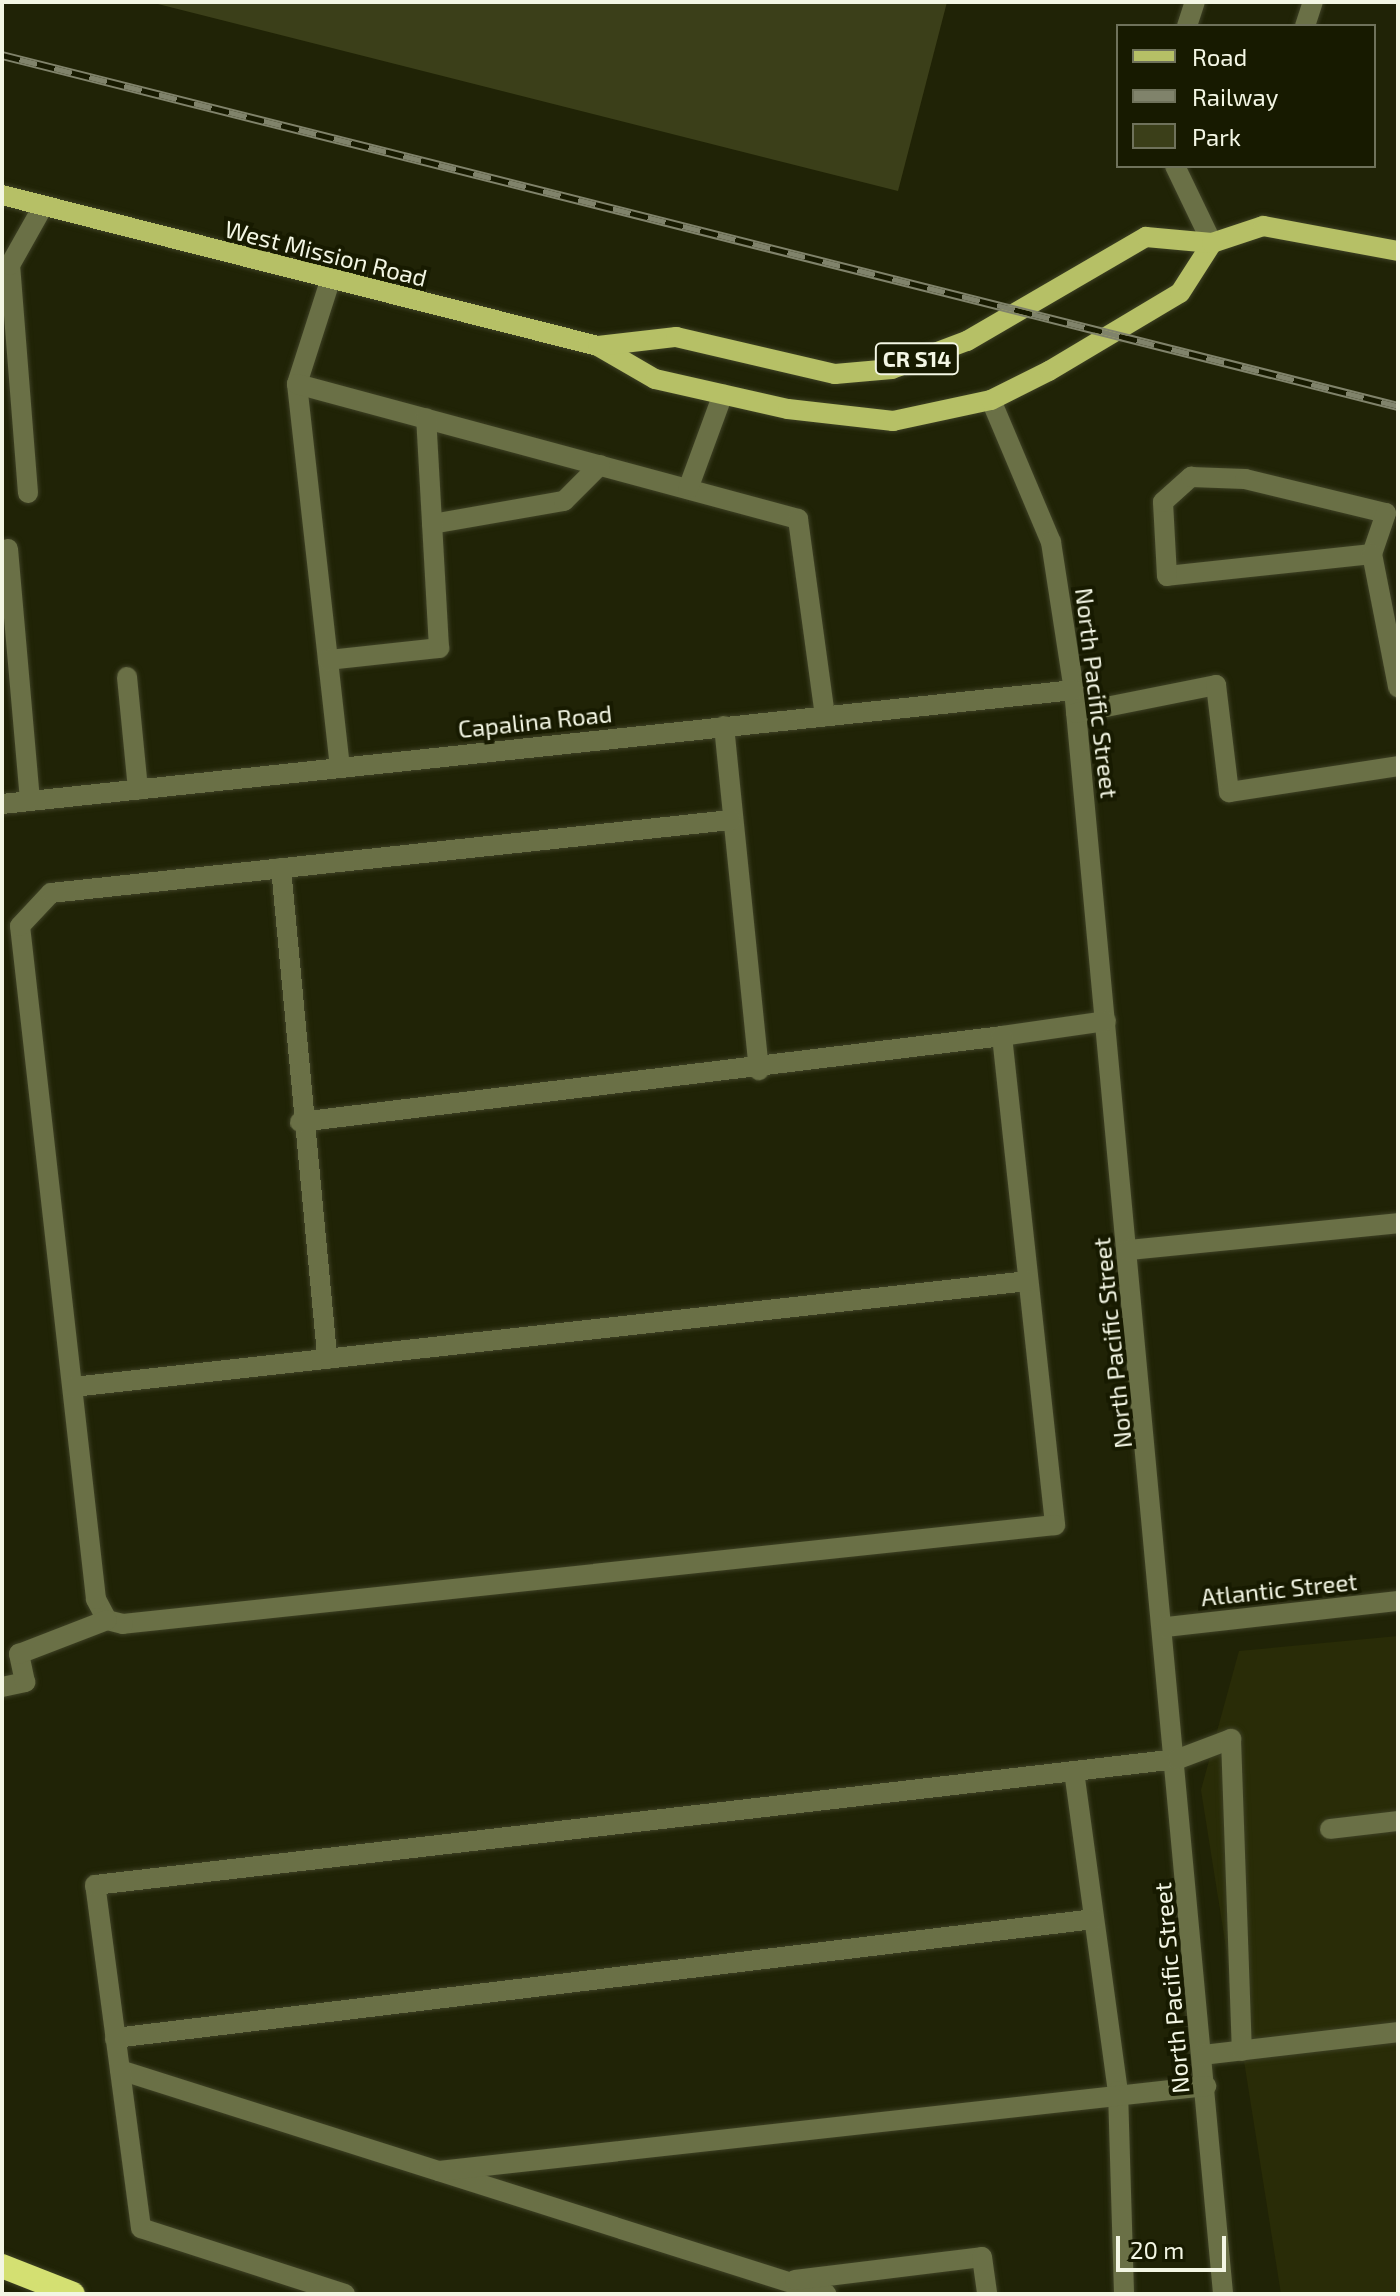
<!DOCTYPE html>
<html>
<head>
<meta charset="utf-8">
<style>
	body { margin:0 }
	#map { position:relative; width:1400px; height:2296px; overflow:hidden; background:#202306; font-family:"Exo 2",sans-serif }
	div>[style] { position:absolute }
	.built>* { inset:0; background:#292c07 }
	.green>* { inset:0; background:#3b3f19 }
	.roads { filter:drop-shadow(0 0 2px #3e4125) drop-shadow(0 0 2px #3e4125) }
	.minor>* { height:20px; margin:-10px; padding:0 10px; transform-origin:10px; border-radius:10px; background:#6a7046 }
	.major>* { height:20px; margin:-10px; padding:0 10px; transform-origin:10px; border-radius:10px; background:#b6c066 }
	.highway>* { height:24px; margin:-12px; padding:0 12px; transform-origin:12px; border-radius:12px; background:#d4e072 }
	.rail>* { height:9px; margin-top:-4.5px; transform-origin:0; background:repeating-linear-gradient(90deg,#171a00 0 18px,#80836b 0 36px); box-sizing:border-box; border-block:2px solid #80836b }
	span { translate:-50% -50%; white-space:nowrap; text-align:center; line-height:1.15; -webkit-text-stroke:8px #171a00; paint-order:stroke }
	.shield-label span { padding:2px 6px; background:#171a00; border:2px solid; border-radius:6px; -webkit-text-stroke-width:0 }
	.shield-label { font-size:22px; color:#f3f6e4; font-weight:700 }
	.street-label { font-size:24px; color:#f3f6e4 }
	.frame { position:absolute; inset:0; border:4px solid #f3f6e4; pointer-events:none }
	.legend { position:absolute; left:1116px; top:24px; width:260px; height:144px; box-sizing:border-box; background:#171a00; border:2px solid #6f725b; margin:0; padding:10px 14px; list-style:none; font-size:24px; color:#f3f6e4 }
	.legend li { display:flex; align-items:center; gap:16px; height:40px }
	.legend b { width:40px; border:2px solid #6f725b }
	.scale { position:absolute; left:1116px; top:2236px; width:110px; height:36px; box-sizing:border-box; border:4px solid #f3f6e4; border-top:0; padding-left:10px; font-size:24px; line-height:28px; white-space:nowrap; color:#f3f6e4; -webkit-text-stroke:6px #171a00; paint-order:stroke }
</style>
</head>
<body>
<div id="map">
	<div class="built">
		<i style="clip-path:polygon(1398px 1636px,1398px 2294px,1281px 2294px,1201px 1790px,1239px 1651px)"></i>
	</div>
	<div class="green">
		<i style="clip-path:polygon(150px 2px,947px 2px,898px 191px)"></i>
	</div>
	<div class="roads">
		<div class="minor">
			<i style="left:1187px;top:26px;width:25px;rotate:-72deg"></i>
			<i style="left:1305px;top:26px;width:25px;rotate:-72deg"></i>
			<i style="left:1175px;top:166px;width:85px;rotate:64.3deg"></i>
			<i style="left:330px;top:281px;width:108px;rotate:107.8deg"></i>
			<i style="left:297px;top:384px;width:386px;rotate:83.6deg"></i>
			<i style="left:297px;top:384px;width:519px;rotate:15.08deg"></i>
			<i style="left:798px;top:519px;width:199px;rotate:82.2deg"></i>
			<i style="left:991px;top:400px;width:154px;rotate:67.1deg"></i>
			<i style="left:1051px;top:542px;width:150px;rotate:81.2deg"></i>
			<i style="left:1074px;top:690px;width:1611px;rotate:84.69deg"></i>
			<i style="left:688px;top:489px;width:101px;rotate:-69.8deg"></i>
			<i style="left:28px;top:493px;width:229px;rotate:-94.5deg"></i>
			<i style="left:10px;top:265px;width:63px;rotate:-60.6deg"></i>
			<i style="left:432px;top:524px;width:134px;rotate:-9.9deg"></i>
			<i style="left:564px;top:501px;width:51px;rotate:-45deg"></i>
			<i style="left:8px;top:549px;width:253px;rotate:85deg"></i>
			<i style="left:1372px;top:554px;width:206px;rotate:173.9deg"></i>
			<i style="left:1167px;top:576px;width:74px;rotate:-93.1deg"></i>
			<i style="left:1163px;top:502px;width:38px;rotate:-42deg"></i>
			<i style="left:1191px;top:477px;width:54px;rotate:2.1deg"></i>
			<i style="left:1245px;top:479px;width:145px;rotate:13.6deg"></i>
			<i style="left:1386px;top:513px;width:43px;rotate:108.9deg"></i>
			<i style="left:1372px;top:554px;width:136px;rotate:78.9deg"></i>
			<i style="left:328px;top:660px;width:112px;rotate:-6.2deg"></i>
			<i style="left:439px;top:648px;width:230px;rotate:-93.2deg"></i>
			<i style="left:127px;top:677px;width:113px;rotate:84.4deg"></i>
			<i style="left:1076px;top:713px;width:143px;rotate:-11.3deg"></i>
			<i style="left:1216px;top:685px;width:108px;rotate:83.1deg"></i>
			<i style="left:1229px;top:792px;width:171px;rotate:-8.7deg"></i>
			<i style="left:724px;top:726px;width:346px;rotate:84.2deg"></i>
			<i style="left:2px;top:804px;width:1078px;rotate:-6.07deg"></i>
			<i style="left:281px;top:868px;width:493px;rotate:84.6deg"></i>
			<i style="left:1002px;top:1036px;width:105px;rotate:-8.2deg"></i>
			<i style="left:300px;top:1122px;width:707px;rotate:-6.98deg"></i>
			<i style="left:1002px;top:1036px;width:492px;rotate:83.8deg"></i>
			<i style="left:1055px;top:1525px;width:937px;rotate:173.94deg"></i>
			<i style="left:123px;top:1624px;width:16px;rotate:-166deg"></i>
			<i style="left:107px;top:1620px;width:24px;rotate:-118deg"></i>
			<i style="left:96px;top:1599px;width:677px;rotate:-96.44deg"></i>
			<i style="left:20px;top:926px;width:45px;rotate:-46.8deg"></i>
			<i style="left:51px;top:893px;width:684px;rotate:-6.13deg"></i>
			<i style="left:1129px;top:1250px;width:270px;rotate:-5.7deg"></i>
			<i style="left:73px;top:1387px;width:961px;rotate:-6.33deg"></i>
			<i style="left:1166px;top:1627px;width:233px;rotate:-6.4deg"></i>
			<i style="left:2px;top:1687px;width:24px;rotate:-12deg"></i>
			<i style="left:25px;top:1682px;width:29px;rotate:-102deg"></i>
			<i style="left:19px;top:1654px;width:94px;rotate:-21.1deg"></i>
			<i style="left:1074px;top:1771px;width:323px;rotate:82.2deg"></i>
			<i style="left:1118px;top:2091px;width:203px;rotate:88.3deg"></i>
			<i style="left:1330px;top:1829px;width:68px;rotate:-6.7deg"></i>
			<i style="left:115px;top:2038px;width:986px;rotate:-6.93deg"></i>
			<i style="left:1203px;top:2055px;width:196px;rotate:-6.7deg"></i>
			<i style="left:120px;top:2070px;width:741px;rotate:17.6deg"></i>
			<i style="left:439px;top:2171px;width:772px;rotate:-6.32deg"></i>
			<i style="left:795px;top:2280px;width:188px;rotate:-7deg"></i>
			<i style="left:982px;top:2257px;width:37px;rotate:82deg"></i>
			<i style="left:345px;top:2294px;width:214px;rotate:-162.1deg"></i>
			<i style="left:141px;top:2228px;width:346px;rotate:-97.6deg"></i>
			<i style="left:95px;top:1885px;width:1090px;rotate:-6.64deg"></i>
			<i style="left:1178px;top:1759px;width:57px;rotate:-20.7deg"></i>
			<i style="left:1231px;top:1739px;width:312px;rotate:88deg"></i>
		</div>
		<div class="major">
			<i style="left:2px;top:195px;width:615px;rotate:14.22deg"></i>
			<i style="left:598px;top:346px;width:66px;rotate:30.1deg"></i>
			<i style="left:655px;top:379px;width:136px;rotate:12.7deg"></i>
			<i style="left:788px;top:409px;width:106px;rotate:6.5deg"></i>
			<i style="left:893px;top:421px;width:100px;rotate:-12.1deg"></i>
			<i style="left:991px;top:400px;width:65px;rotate:-26.6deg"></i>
			<i style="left:1049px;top:371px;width:152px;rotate:-30.8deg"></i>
			<i style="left:1180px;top:293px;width:59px;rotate:-57.4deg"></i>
			<i style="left:598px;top:346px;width:79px;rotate:-6.6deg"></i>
			<i style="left:676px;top:337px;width:163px;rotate:13.1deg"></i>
			<i style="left:835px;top:374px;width:57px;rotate:-5deg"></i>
			<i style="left:892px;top:369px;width:80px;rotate:-20.5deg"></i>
			<i style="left:967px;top:341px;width:207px;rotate:-30.2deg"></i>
			<i style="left:1146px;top:237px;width:66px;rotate:5.2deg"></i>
			<i style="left:1212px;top:243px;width:54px;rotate:-18.4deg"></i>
			<i style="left:1263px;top:226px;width:137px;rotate:10.5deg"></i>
		</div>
		<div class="highway">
			<i style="left:2px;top:2266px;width:76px;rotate:21.5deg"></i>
		</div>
	</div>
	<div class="rail">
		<i style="left:2px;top:55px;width:1439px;rotate:14.11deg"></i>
	</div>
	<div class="shield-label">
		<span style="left:917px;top:359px">CR S14</span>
	</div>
	<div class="street-label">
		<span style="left:326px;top:253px;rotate:14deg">West Mission Road</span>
		<span style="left:1097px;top:693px;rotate:83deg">North Pacific Street</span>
		<span style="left:535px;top:721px;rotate:-6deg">Capalina Road</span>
		<span style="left:1112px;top:1343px;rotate:-96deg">North Pacific Street</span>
		<span style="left:1279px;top:1589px;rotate:-6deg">Atlantic Street</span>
		<span style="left:1171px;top:1988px;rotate:-95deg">North Pacific Street</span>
	</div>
	<div class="frame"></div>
	<ul class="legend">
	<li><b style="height:10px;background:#b6c066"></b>Road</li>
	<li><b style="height:10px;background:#80836b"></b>Railway</li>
	<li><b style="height:22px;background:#3b3f19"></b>Park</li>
	</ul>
	<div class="scale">20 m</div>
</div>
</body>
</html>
